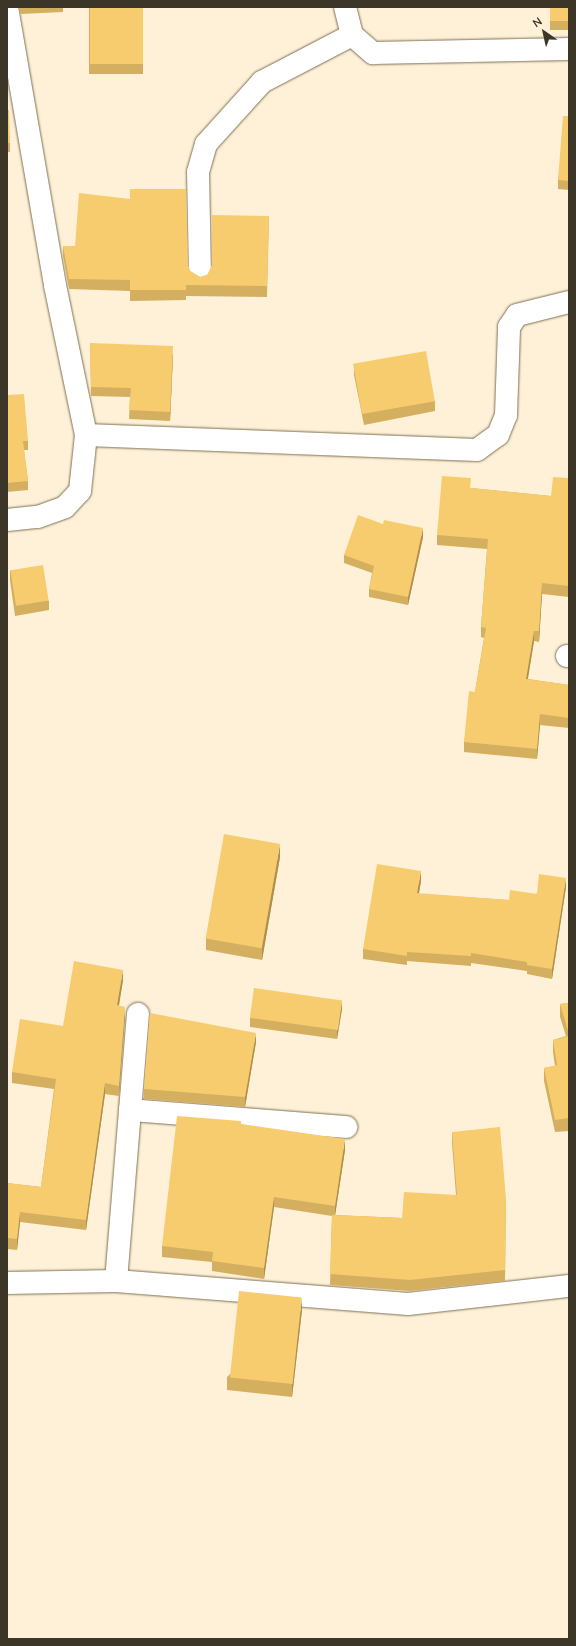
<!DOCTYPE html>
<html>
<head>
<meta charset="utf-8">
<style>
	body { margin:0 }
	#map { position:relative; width:576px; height:1646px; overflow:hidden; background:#fef1d7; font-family:Mulish,sans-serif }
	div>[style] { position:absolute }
	.roads { filter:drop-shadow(0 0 1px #7e7053) drop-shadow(0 0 1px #7e7053) }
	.street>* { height:22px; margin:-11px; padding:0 11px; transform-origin:11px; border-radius:11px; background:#fff }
	.wall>* { inset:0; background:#d4af5f; transform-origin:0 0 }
	.shaded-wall>* { inset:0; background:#ad8f4e }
	.building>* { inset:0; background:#f7cc6f; transform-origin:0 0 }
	span { translate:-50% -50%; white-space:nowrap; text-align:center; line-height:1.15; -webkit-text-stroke:3.5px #fef1d7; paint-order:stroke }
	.frame { position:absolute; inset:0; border:8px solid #3c3629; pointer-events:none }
	.north { position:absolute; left:524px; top:12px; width:40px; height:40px; -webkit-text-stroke:3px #fef1d7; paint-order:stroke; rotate:326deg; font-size:11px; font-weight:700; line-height:16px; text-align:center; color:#3c3629 }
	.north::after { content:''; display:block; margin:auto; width:14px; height:18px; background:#3c3629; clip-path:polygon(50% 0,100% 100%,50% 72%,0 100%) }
</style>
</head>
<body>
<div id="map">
	<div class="roads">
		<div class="street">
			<i style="left:345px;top:7px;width:29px;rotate:76deg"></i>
			<i style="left:352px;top:35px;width:28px;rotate:41deg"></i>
			<i style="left:373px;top:53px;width:196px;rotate:-1.2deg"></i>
			<i style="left:200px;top:275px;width:103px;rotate:-91.1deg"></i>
			<i style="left:198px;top:172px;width:29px;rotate:-74deg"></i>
			<i style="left:206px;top:144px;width:84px;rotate:-47.9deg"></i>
			<i style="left:262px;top:82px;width:102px;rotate:-27.6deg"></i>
			<i style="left:86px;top:435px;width:391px;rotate:2.2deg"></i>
			<i style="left:477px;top:450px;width:26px;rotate:-36deg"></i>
			<i style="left:498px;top:435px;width:22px;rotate:-68deg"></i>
			<i style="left:506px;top:415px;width:88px;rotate:-88deg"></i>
			<i style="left:509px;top:327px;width:14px;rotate:-56deg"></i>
			<i style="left:517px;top:315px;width:54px;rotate:-14deg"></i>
			<i style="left:7px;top:520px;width:31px;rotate:-6deg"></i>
			<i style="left:38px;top:517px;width:29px;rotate:-20deg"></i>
			<i style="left:65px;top:507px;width:22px;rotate:-47deg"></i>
			<i style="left:80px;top:491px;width:56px;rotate:-83.9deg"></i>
			<i style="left:86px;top:435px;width:153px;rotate:-101.7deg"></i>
			<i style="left:55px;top:285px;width:282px;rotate:-99.8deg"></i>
			<i style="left:567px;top:656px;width:2px"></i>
			<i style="left:130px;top:1110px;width:217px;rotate:4.5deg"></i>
			<i style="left:116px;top:1281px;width:268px;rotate:-85.3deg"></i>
			<i style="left:7px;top:1283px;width:109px;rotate:-1.1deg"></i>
			<i style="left:116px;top:1281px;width:293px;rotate:4.5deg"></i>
			<i style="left:408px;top:1304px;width:162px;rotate:-6.4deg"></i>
		</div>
	</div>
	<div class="wall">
		<i style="clip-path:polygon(18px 7px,63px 7px,63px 12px,21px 14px)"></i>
		<i style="left:89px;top:7px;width:54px;height:67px"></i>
		<i style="clip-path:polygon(221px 7px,253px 7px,221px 8px)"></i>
		<i style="left:550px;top:7px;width:19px;height:23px"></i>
		<i style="clip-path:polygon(7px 110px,10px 143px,10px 152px,7px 152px)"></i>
		<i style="clip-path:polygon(569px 116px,569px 190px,558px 189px,558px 180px)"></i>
		<i style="clip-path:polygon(269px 216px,267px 297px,186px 296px,186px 300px,130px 301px,130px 291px,69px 289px,63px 256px,63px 246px,188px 265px,190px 271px,200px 277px,207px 275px)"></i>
		<i style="clip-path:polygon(90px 343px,173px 355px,170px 421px,129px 419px,130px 397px,91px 396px)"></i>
		<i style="clip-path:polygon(354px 366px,435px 401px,435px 411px,364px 425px,354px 375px)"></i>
		<i style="clip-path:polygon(7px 389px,8px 395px,28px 441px,28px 450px,24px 450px,28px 481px,28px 490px,7px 492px)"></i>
		<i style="clip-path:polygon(569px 478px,569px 597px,542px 594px,539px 642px,534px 641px,528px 679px,569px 685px,569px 728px,540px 725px,537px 759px,464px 752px,464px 742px,475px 692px,484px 638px,481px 637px,481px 627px,487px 549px,437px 545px,437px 535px,471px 488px,551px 496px)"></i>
		<i style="clip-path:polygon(383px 524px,423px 537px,408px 605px,369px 597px,369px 589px,372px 573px,344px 563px,344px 555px)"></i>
		<i style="clip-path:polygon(10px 570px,49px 601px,49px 610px,15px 616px,10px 580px)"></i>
		<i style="clip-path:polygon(280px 857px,262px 960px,206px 950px,206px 938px)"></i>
		<i style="clip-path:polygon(421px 881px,419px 894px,509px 900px,566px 887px,552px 979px,527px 974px,527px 971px,471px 963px,471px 966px,407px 961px,407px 965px,363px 959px,363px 949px)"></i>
		<i style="clip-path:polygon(123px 980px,119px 1006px,125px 1017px,119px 1096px,105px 1094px,86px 1230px,20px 1222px,17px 1250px,7px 1249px,7px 1183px,41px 1187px,54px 1089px,12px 1083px,12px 1072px,63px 1026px)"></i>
		<i style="clip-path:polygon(569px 1003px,569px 1131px,555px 1132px,544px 1081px,544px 1068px,555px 1066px,553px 1052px,553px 1040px,566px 1036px,560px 1017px,560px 1004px)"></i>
		<i style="clip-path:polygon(342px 1009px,337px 1039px,250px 1027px,250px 1018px)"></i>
		<i style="clip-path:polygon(256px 1042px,245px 1107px,144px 1099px,144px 1089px)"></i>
		<i style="clip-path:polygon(241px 1124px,345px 1150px,335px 1215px,402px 1218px,456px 1195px,452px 1143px,452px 1132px,506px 1199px,505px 1281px,410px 1291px,330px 1285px,332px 1216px,274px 1207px,264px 1279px,212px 1271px,212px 1262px,162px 1257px,162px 1246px)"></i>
		<i style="clip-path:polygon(302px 1310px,292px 1397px,227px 1390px,227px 1377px)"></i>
	</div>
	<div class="shaded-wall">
		<i style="clip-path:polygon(173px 346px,173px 355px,170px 421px,170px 412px)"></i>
		<i style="clip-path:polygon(423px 528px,423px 537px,408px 605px,408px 597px)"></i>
		<i style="clip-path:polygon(542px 583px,542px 594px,539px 642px,539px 631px)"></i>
		<i style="clip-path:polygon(534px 631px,534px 641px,526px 689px,526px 679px)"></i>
		<i style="clip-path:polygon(540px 714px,540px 725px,537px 759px,537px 749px)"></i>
		<i style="clip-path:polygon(280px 844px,280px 857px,262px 960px,262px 947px)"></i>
		<i style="clip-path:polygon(421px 871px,421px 881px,417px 903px,417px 893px)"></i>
		<i style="clip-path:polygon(566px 878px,566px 887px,552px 979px,552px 969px)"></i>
		<i style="clip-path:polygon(123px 970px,123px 980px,117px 1016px,117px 1005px)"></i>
		<i style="clip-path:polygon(342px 1000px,342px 1009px,337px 1039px,337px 1030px)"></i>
		<i style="clip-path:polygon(125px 1007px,125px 1017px,119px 1096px,119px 1086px)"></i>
		<i style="clip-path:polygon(256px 1033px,256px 1042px,245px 1107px,245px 1097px)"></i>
		<i style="clip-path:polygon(105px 1083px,105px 1094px,86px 1230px,86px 1220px)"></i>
		<i style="clip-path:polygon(345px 1139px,345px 1150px,335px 1216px,335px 1206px)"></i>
		<i style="clip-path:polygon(274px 1197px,274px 1207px,264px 1279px,264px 1268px)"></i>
		<i style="clip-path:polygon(20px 1212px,20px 1222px,17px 1250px,17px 1239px)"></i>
		<i style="clip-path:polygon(302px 1298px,302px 1310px,292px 1397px,292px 1385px)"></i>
	</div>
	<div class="building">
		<i style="left:90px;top:7px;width:53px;height:57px"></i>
		<i style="left:550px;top:7px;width:19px;height:14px"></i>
		<i style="clip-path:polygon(7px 110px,9px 110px,10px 143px,7px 143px)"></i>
		<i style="clip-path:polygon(563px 116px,569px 116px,569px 181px,558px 180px)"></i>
		<i style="clip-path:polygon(130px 189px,186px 189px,188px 265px,190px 271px,200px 277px,207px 275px,212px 265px,212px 215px,269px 216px,267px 286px,186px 285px,186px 290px,130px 290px,130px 280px,69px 279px,63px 246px,75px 246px,79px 193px,130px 199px)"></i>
		<i style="clip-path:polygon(90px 343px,173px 346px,170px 412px,129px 410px,131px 388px,91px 387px)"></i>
		<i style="left:426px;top:351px;width:51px;height:74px;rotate:80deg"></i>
		<i style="clip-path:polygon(7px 389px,8px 395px,24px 394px,28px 441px,23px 441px,28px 481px,7px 483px)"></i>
		<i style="clip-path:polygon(442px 476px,471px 478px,470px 488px,551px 496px,553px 477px,569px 478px,569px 586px,542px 583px,539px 631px,534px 631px,526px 679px,569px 685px,569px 718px,540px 714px,537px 749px,464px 742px,469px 691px,475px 692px,486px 628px,481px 627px,488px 539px,437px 535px)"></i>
		<i style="clip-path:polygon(358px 515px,383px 524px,384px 520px,423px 528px,408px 597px,369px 589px,374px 566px,344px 555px)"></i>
		<i style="left:43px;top:565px;width:36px;height:33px;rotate:81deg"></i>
		<i style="left:224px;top:834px;width:57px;height:106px;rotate:10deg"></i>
		<i style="clip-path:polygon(377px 864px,421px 871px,417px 893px,509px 900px,510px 890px,537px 894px,539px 874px,566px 878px,552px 969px,527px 965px,527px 962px,471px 953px,471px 956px,407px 952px,407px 956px,363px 949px)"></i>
		<i style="clip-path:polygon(74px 961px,123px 970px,117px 1005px,125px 1007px,119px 1086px,105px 1083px,86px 1220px,20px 1212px,17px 1239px,7px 1238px,7px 1183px,41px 1187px,56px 1079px,12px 1072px,20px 1019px,63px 1026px)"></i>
		<i style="left:254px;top:988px;width:89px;height:30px;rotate:8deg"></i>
		<i style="clip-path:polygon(569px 1003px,569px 1034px,560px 1004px)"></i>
		<i style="clip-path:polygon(150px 1013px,256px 1033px,245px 1097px,144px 1089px)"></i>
		<i style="clip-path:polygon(569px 1036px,569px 1118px,555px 1120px,544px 1068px,557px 1065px,553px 1040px)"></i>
		<i style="clip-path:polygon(177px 1116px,241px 1121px,241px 1124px,345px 1139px,335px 1206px,274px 1197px,264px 1268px,212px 1261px,213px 1252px,162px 1246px)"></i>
		<i style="clip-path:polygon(500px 1127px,506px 1199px,505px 1270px,410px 1280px,330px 1274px,332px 1215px,402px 1218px,404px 1192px,457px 1195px,452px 1132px)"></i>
		<i style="left:239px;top:1291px;width:63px;height:87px;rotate:6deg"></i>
	</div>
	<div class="frame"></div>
	<div class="north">N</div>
</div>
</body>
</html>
